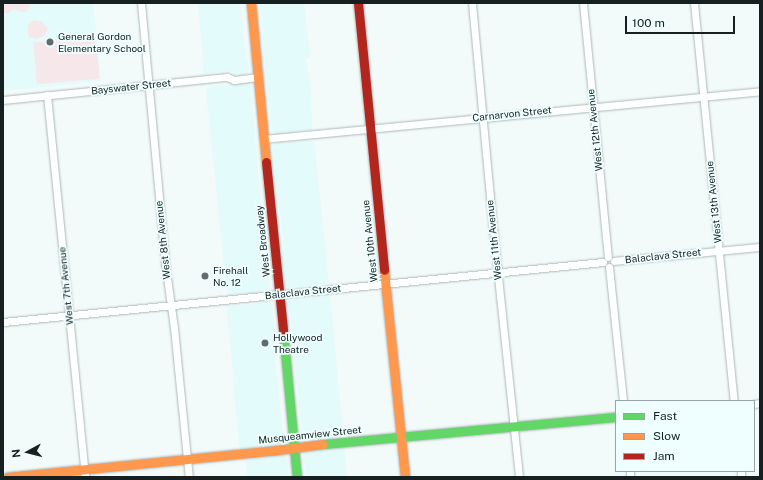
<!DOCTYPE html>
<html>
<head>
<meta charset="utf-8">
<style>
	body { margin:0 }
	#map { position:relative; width:763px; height:480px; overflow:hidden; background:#f2fafa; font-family:"Public Sans",sans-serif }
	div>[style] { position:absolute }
	.built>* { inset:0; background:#e3fbfb }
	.green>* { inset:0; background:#f6e8ea; transform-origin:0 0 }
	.roads { filter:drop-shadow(0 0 1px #afb7b7) drop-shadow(0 0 1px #afb7b7) }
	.street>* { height:7px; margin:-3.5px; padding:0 3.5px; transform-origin:3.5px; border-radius:3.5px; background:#fdfefe }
	.fast>* { height:9px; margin:-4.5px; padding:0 4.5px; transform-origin:4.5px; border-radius:4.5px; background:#63d668 }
	.slow>* { height:9px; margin:-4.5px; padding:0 4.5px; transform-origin:4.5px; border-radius:4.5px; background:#ff974d }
	.jam>* { height:9px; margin:-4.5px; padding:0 4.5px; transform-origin:4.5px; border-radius:4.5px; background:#b3261e }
	.dots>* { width:11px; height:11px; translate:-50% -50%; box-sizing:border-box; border:2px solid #effefe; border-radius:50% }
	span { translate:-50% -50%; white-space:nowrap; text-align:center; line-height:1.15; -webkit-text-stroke:3.5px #effefe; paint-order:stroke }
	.poi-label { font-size:10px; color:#162020 }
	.left { translate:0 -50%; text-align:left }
	.street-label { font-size:10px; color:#162020 }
	.frame { position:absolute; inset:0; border:4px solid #162020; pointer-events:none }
	.legend { position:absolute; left:615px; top:400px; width:140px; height:72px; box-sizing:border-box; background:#effefe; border:1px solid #98a5a5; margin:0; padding:5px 7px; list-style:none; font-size:12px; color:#162020 }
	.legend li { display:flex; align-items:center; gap:8px; height:20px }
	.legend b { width:20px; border:1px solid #98a5a5 }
	.north { position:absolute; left:8px; top:432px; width:40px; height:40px; -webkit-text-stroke:3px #effefe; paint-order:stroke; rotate:263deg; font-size:11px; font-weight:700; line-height:16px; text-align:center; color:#162020 }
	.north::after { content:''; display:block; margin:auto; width:14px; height:18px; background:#162020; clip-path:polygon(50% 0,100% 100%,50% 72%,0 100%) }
	.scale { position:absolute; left:625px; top:16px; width:110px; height:18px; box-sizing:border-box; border:2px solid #162020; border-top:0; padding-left:5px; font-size:12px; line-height:14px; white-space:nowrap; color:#162020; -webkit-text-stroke:3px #effefe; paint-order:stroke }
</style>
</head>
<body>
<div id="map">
	<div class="built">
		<i style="clip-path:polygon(3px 3px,93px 3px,101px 81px,3px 91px)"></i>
		<i style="clip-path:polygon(198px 3px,240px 3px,246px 57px,248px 61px,249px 71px,247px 74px,236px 76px,231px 71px,204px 74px)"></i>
		<i style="clip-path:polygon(260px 3px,304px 3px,310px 57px,306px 58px,311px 91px,312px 130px,275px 134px,272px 130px,262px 38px,263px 34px)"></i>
		<i style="clip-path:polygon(242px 83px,248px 84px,251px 88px,267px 276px,269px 278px,270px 287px,264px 292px,227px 295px,206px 91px,207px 87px)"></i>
		<i style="clip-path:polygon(314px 141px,329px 283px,291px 288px,288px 287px,285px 282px,282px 251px,284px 247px,272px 148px,276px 143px)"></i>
		<i style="clip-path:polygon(296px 296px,300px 298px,330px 296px,347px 477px,306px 477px,300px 429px,301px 426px,290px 313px,287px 304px,289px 299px)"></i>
		<i style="clip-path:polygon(260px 301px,269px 301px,272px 306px,275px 333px,273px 337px,282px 427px,285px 441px,283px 445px,275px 447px,271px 445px,242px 449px,239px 444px,227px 311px,228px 306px,257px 304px)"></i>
		<i style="clip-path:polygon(274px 456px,281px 455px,286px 458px,288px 466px,287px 477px,247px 477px,246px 464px,248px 460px)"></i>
	</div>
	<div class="green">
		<i style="clip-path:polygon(3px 3px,30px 3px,31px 4px,26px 12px,21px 12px,13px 9px,8px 13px,3px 13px)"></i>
		<i style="clip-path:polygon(34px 20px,42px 22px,48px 29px,44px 36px,36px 39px,29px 37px,27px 25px)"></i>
		<i style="left:96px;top:37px;width:42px;height:63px;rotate:85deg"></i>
	</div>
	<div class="roads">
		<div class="street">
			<i style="left:141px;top:3px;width:261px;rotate:84.7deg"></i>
			<i style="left:165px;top:263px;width:66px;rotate:82.1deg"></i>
			<i style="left:174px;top:328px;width:150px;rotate:84.3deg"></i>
			<i style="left:472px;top:3px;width:227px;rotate:84.7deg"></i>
			<i style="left:493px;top:229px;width:249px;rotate:84deg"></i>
			<i style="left:583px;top:3px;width:255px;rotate:84.4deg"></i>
			<i style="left:694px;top:3px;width:400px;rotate:84.3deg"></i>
			<i style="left:47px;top:95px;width:384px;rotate:84.3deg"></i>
			<i style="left:3px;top:100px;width:225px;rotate:-5.9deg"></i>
			<i style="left:227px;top:77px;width:8px;rotate:23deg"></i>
			<i style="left:234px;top:80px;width:24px;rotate:-7deg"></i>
			<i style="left:264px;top:139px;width:498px;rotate:-5.5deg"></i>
			<i style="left:614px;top:261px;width:147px;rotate:-5.5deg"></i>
			<i style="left:609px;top:267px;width:135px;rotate:84deg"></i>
			<i style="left:3px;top:322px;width:603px;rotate:-5.71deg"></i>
			<i style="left:754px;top:404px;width:6px;rotate:-9deg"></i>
			<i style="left:630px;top:471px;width:6px;rotate:90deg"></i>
			<i style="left:741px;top:471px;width:6px;rotate:90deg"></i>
		</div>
		<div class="fast">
			<i style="left:283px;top:330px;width:148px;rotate:84.6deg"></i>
			<i style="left:323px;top:444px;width:294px;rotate:-5.3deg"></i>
		</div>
		<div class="slow">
			<i style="left:251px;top:3px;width:160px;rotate:84.6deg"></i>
			<i style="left:384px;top:270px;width:208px;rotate:84.2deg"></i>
			<i style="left:7px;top:477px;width:272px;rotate:-5.7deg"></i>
			<i style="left:278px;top:450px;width:45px;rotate:-7.6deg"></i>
		</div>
		<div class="jam">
			<i style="left:358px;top:3px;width:268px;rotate:84.4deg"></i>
			<i style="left:266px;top:162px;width:169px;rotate:84.2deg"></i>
		</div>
	</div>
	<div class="dots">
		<i style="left:50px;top:42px;background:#636c6c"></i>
		<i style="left:205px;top:276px;background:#636c6c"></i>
		<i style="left:265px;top:343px;background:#636c6c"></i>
	</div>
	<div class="poi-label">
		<span class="left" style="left:58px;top:42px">General Gordon<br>Elementary School</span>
		<span class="left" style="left:213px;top:276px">Firehall<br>No. 12</span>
		<span class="left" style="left:273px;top:343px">Hollywood<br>Theatre</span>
	</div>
	<div class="street-label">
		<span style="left:131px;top:87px;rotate:-6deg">Bayswater Street</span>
		<span style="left:512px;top:114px;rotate:-6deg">Carnarvon Street</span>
		<span style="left:595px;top:130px;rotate:-96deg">West 12th Avenue</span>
		<span style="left:714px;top:202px;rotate:-96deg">West 13th Avenue</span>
		<span style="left:163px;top:240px;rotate:-96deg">West 8th Avenue</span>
		<span style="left:494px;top:240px;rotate:-96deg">West 11th Avenue</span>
		<span style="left:263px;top:241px;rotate:-96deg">West Broadway</span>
		<span style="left:370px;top:241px;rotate:-96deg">West 10th Avenue</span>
		<span style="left:663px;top:256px;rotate:-6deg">Balaclava Street</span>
		<span style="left:66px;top:286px;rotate:-96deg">West 7th Avenue</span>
		<span style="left:303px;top:292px;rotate:-6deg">Balaclava Street</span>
		<span style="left:310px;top:435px;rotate:-6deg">Musqueamview Street</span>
	</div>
	<div class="frame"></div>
	<ul class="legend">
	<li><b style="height:5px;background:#63d668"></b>Fast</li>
	<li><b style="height:5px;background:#ff974d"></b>Slow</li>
	<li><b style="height:5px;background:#b3261e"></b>Jam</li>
	</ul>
	<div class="north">N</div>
	<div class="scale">100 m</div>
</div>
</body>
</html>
